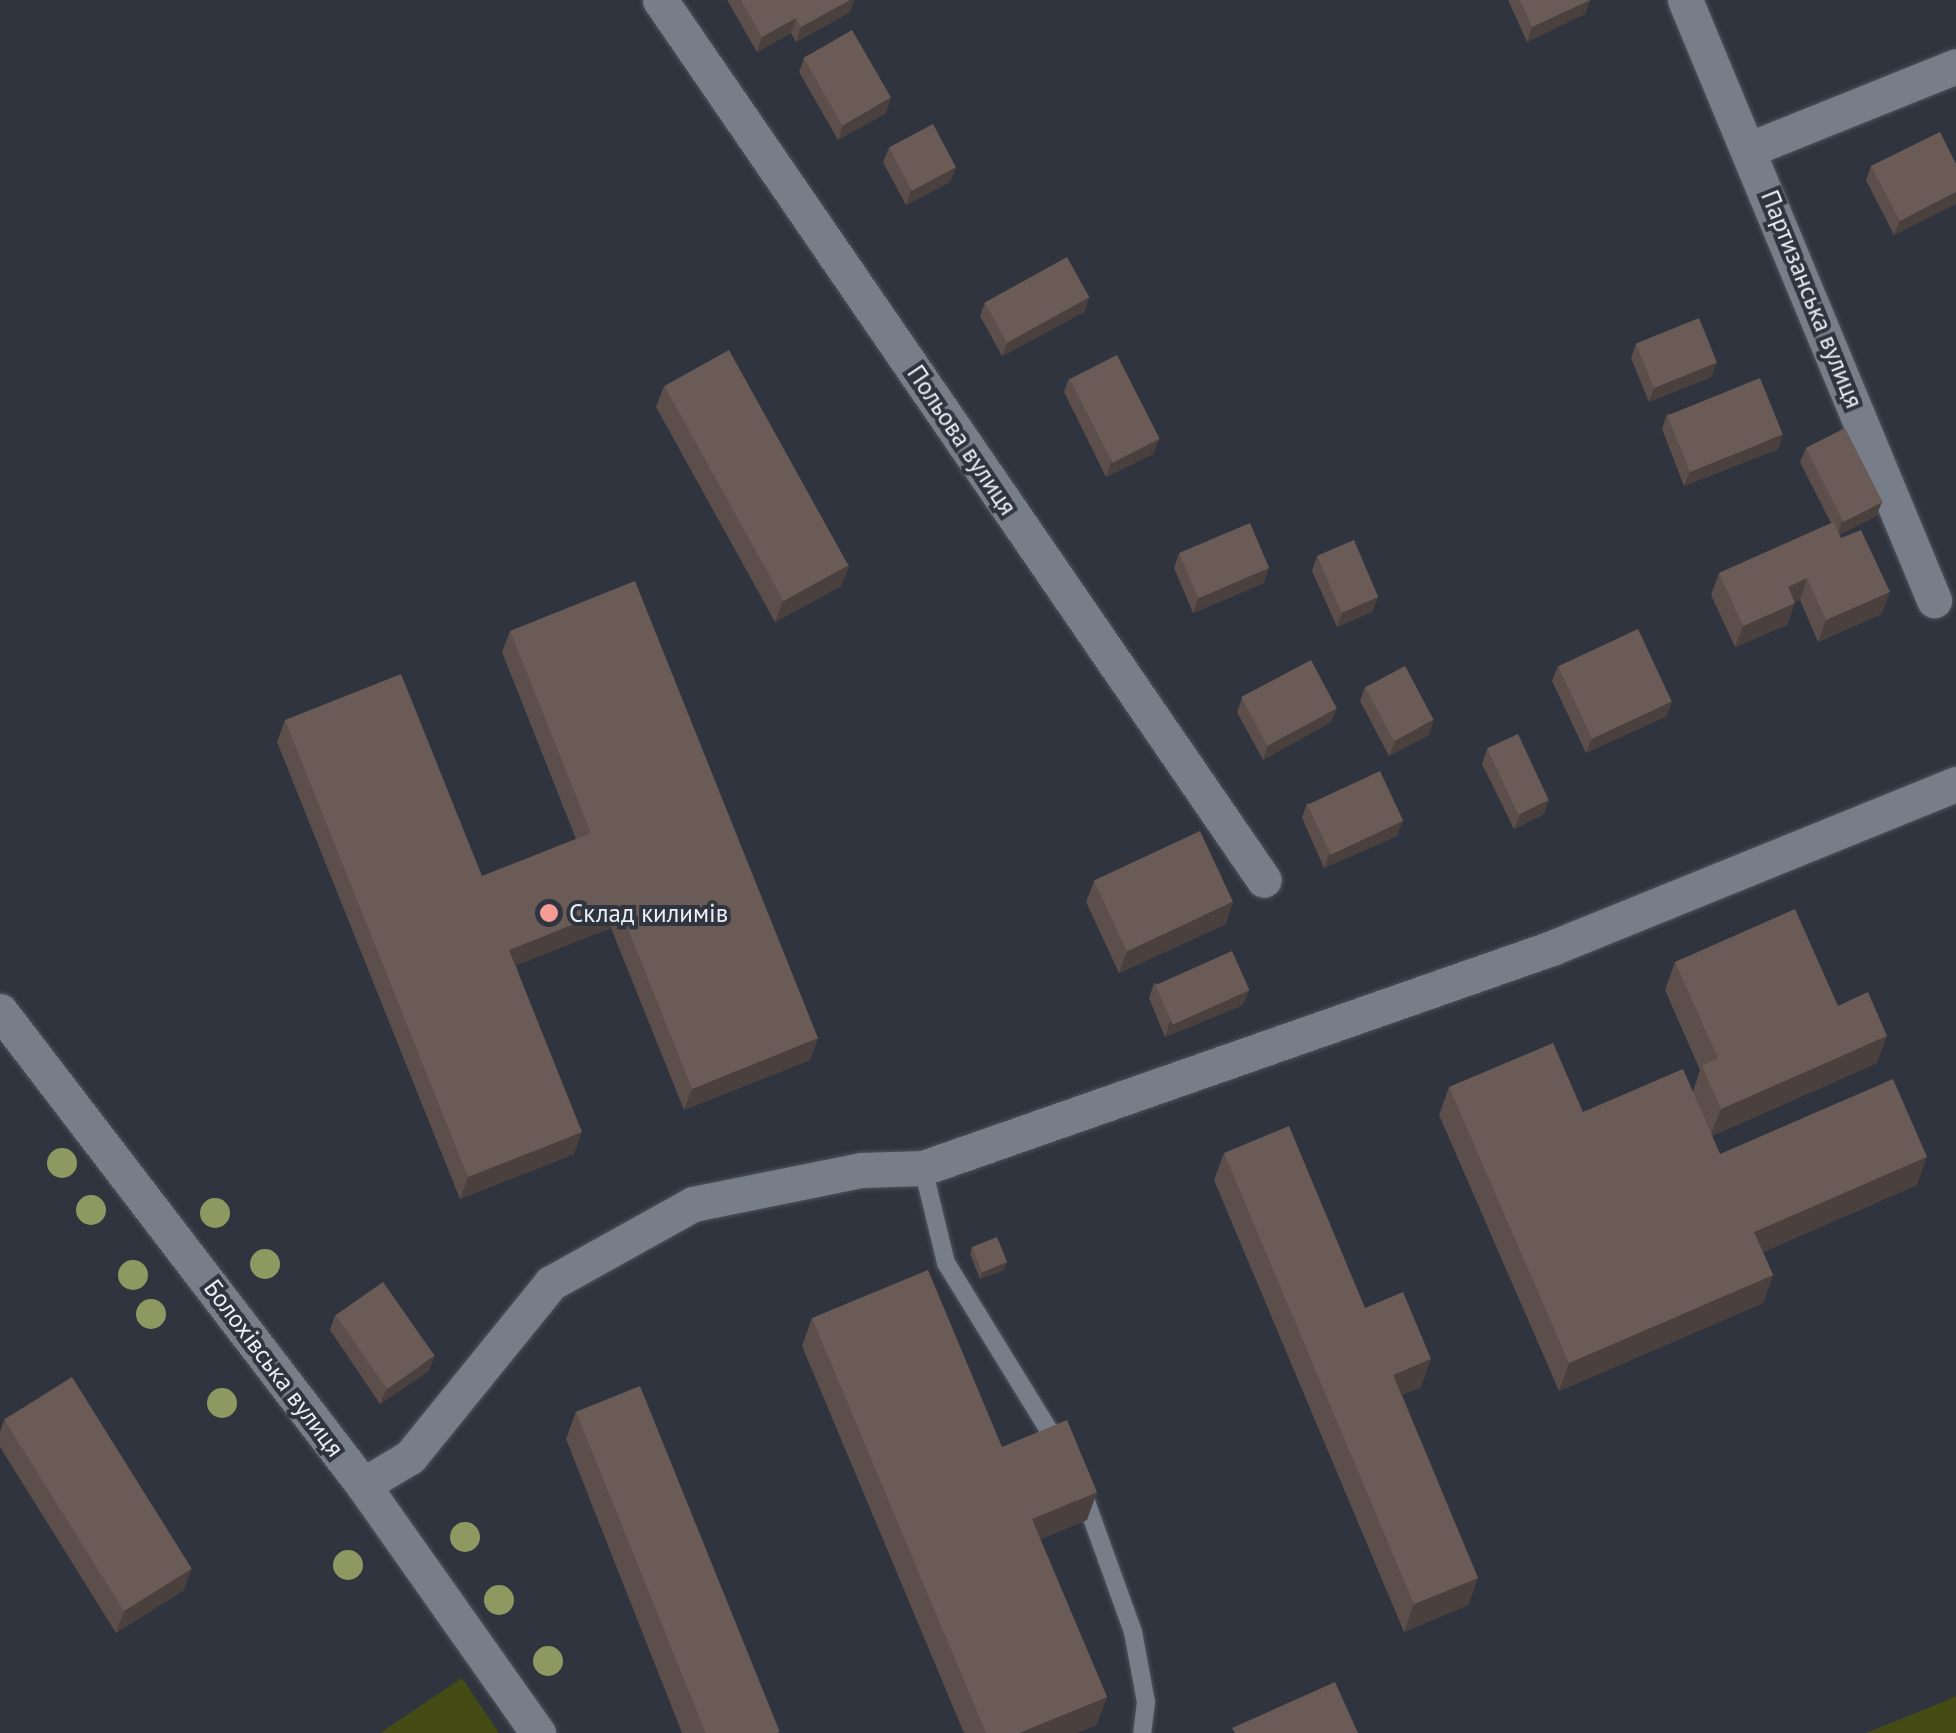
<!DOCTYPE html>
<html>
<head>
<meta charset="utf-8">
<style>
	body { margin:0 }
	#map { position:relative; width:1956px; height:1733px; overflow:hidden; background:#2f343e; font-family:"PT Sans",sans-serif }
	div>[style] { position:absolute }
	.green>* { inset:0; background:#444b14 }
	.roads { filter:drop-shadow(0 0 2px #4e525b) drop-shadow(0 0 2px #4e525b) }
	.lane>* { height:18px; margin:-9px; padding:0 9px; transform-origin:9px; border-radius:9px; background:#787d8a }
	.street>* { height:35px; margin:-17.5px; padding:0 17.5px; transform-origin:17.5px; border-radius:17.5px; background:#787d8a }
	.trees>* { width:30px; height:30px; margin:-15px; border-radius:50%; background:#8e9961 }
	.wall>* { inset:0; background:#5b4e4b }
	.shaded-wall>* { inset:0; background:#4a403d }
	.building>* { inset:0; background:#6a5b57; transform-origin:0 0 }
	.dots>* { width:28px; height:28px; translate:-50% -50%; box-sizing:border-box; border:5px solid #2f343e; border-radius:50% }
	span { translate:-50% -50%; white-space:nowrap; text-align:center; line-height:1.15; -webkit-text-stroke:8px #2f343e; paint-order:stroke }
	.street-label { font-size:25px; color:#eceff6 }
	.poi-label { font-size:25px; color:#eceff6 }
	.left { translate:0 -50%; text-align:left }
</style>
</head>
<body>
<div id="map">
	<div class="green">
		<i style="clip-path:polygon(462px 1678px,499px 1733px,380px 1733px)"></i>
		<i style="clip-path:polygon(1956px 1696px,1956px 1733px,1866px 1733px,1928px 1708px)"></i>
	</div>
	<div class="roads">
		<div class="lane">
			<i style="left:923px;top:1168px;width:98px;rotate:76.4deg"></i>
			<i style="left:946px;top:1263px;width:217px;rotate:58.4deg"></i>
			<i style="left:1083px;top:1493px;width:148px;rotate:70.2deg"></i>
			<i style="left:1133px;top:1632px;width:71px;rotate:79.5deg"></i>
			<i style="left:1146px;top:1702px;width:31px;rotate:97deg"></i>
		</div>
		<div class="street">
			<i style="left:660px;top:0;width:1067px;rotate:55.54deg"></i>
			<i style="left:1685px;top:0;width:650px;rotate:67.46deg"></i>
			<i style="left:1750px;top:149px;width:222px;rotate:-21.9deg"></i>
			<i style="left:0;top:1011px;width:597px;rotate:52.55deg"></i>
			<i style="left:363px;top:1485px;width:304px;rotate:54.8deg"></i>
			<i style="left:363px;top:1485px;width:55px;rotate:-30.8deg"></i>
			<i style="left:410px;top:1457px;width:224px;rotate:-51deg"></i>
			<i style="left:551px;top:1283px;width:162px;rotate:-29.1deg"></i>
			<i style="left:693px;top:1204px;width:171px;rotate:-11.4deg"></i>
			<i style="left:861px;top:1170px;width:62px;rotate:-1.8deg"></i>
			<i style="left:923px;top:1168px;width:666px;rotate:-19.28deg"></i>
			<i style="left:1552px;top:948px;width:436px;rotate:-22.1deg"></i>
		</div>
	</div>
	<div class="trees">
		<i style="left:62px;top:1163px"></i>
		<i style="left:91px;top:1210px"></i>
		<i style="left:215px;top:1213px"></i>
		<i style="left:265px;top:1264px"></i>
		<i style="left:133px;top:1275px"></i>
		<i style="left:151px;top:1314px"></i>
		<i style="left:222px;top:1403px"></i>
		<i style="left:465px;top:1537px"></i>
		<i style="left:348px;top:1565px"></i>
		<i style="left:499px;top:1600px"></i>
		<i style="left:548px;top:1661px"></i>
	</div>
	<div class="wall">
		<i style="clip-path:polygon(727px 0,854px 0,850px 12px,796px 42px,791px 33px,757px 52px)"></i>
		<i style="clip-path:polygon(1508px 0,1590px 0,1585px 14px,1527px 42px)"></i>
		<i style="clip-path:polygon(804px 58px,886px 113px,838px 140px,799px 72px)"></i>
		<i style="clip-path:polygon(1940px 132px,1894px 235px,1866px 180px,1871px 166px)"></i>
		<i style="clip-path:polygon(889px 148px,956px 167px,950px 182px,906px 205px,883px 162px)"></i>
		<i style="clip-path:polygon(1089px 297px,1084px 312px,1002px 356px,980px 316px,985px 302px)"></i>
		<i style="clip-path:polygon(1636px 344px,1717px 362px,1711px 377px,1649px 402px,1631px 358px)"></i>
		<i style="clip-path:polygon(1069px 378px,1159px 439px,1153px 454px,1106px 477px,1064px 392px)"></i>
		<i style="clip-path:polygon(664px 386px,849px 565px,841px 586px,775px 622px,656px 407px)"></i>
		<i style="clip-path:polygon(1667px 414px,1778px 449px,1684px 486px,1662px 429px)"></i>
		<i style="clip-path:polygon(1806px 448px,1882px 502px,1876px 516px,1839px 535px,1882px 614px,1818px 642px,1800px 600px,1794px 602px,1787px 625px,1735px 647px,1711px 595px,1719px 573px,1831px 523px,1800px 462px)"></i>
		<i style="clip-path:polygon(1179px 553px,1264px 583px,1193px 613px,1174px 568px)"></i>
		<i style="clip-path:polygon(1317px 556px,1378px 597px,1372px 612px,1337px 627px,1312px 571px)"></i>
		<i style="clip-path:polygon(510px 631px,818px 1038px,810px 1060px,684px 1110px,611px 928px,516px 965px,574px 1154px,460px 1199px,277px 742px,285px 720px,482px 876px,576px 839px,502px 652px)"></i>
		<i style="clip-path:polygon(1558px 666px,1672px 701px,1667px 716px,1586px 753px,1552px 681px)"></i>
		<i style="clip-path:polygon(1365px 687px,1429px 735px,1389px 756px,1360px 701px)"></i>
		<i style="clip-path:polygon(1242px 698px,1331px 722px,1263px 760px,1237px 712px)"></i>
		<i style="clip-path:polygon(1487px 749px,1544px 814px,1514px 829px,1482px 764px)"></i>
		<i style="clip-path:polygon(1307px 803px,1397px 836px,1324px 868px,1302px 818px)"></i>
		<i style="clip-path:polygon(1094px 881px,1226px 924px,1119px 973px,1086px 902px)"></i>
		<i style="clip-path:polygon(1675px 962px,1838px 1006px,1877px 1063px,1712px 1136px,1720px 1154px,1917px 1185px,1763px 1252px,1773px 1275px,1763px 1303px,1559px 1391px,1439px 1115px,1449px 1087px,1583px 1112px,1693px 1091px,1700px 1070px,1665px 990px)"></i>
		<i style="clip-path:polygon(1154px 983px,1243px 1005px,1165px 1037px,1149px 998px)"></i>
		<i style="clip-path:polygon(1224px 1153px,1365px 1308px,1421px 1387px,1402px 1395px,1478px 1578px,1468px 1605px,1404px 1632px,1214px 1180px)"></i>
		<i style="clip-path:polygon(972px 1247px,1004px 1270px,980px 1279px,970px 1254px)"></i>
		<i style="clip-path:polygon(335px 1315px,429px 1371px,380px 1404px,330px 1330px)"></i>
		<i style="clip-path:polygon(812px 1318px,1002px 1447px,1087px 1520px,1040px 1539px,1107px 1697px,1096px 1725px,1076px 1733px,964px 1733px,802px 1346px)"></i>
		<i style="clip-path:polygon(576px 1411px,777px 1733px,682px 1733px,566px 1439px)"></i>
		<i style="clip-path:polygon(4px 1420px,184px 1590px,116px 1633px,0 1447px,0 1432px)"></i>
	</div>
	<div class="shaded-wall">
		<i style="clip-path:polygon(850px 0,854px 0,850px 12px,796px 42px,801px 27px)"></i>
		<i style="clip-path:polygon(1590px 0,1585px 14px,1527px 42px,1532px 27px)"></i>
		<i style="clip-path:polygon(796px 18px,791px 33px,757px 52px,762px 37px)"></i>
		<i style="clip-path:polygon(891px 98px,886px 113px,838px 140px,843px 125px)"></i>
		<i style="clip-path:polygon(956px 167px,950px 182px,906px 205px,911px 190px)"></i>
		<i style="clip-path:polygon(1956px 192px,1956px 204px,1894px 235px,1900px 221px)"></i>
		<i style="clip-path:polygon(1089px 297px,1084px 312px,1002px 356px,1007px 342px)"></i>
		<i style="clip-path:polygon(1717px 362px,1711px 377px,1649px 402px,1654px 388px)"></i>
		<i style="clip-path:polygon(1783px 435px,1778px 449px,1684px 486px,1690px 471px)"></i>
		<i style="clip-path:polygon(1159px 439px,1153px 454px,1106px 477px,1111px 462px)"></i>
		<i style="clip-path:polygon(1882px 502px,1876px 516px,1837px 536px,1842px 521px)"></i>
		<i style="clip-path:polygon(849px 565px,841px 586px,775px 622px,783px 601px)"></i>
		<i style="clip-path:polygon(1269px 568px,1264px 583px,1193px 613px,1198px 598px)"></i>
		<i style="clip-path:polygon(1807px 578px,1800px 600px,1780px 608px,1788px 587px)"></i>
		<i style="clip-path:polygon(1890px 592px,1882px 614px,1818px 642px,1826px 620px)"></i>
		<i style="clip-path:polygon(1378px 597px,1372px 612px,1337px 627px,1342px 613px)"></i>
		<i style="clip-path:polygon(1795px 603px,1787px 625px,1735px 647px,1743px 626px)"></i>
		<i style="clip-path:polygon(1672px 701px,1667px 716px,1586px 753px,1592px 738px)"></i>
		<i style="clip-path:polygon(1337px 708px,1331px 722px,1263px 760px,1268px 745px)"></i>
		<i style="clip-path:polygon(1434px 720px,1429px 735px,1389px 756px,1395px 741px)"></i>
		<i style="clip-path:polygon(1549px 800px,1544px 814px,1514px 829px,1520px 814px)"></i>
		<i style="clip-path:polygon(1403px 821px,1397px 836px,1324px 868px,1329px 854px)"></i>
		<i style="clip-path:polygon(1233px 902px,1226px 924px,1119px 973px,1127px 951px)"></i>
		<i style="clip-path:polygon(619px 906px,611px 928px,502px 971px,509px 950px)"></i>
		<i style="clip-path:polygon(1249px 990px,1243px 1005px,1165px 1037px,1170px 1022px)"></i>
		<i style="clip-path:polygon(1887px 1036px,1877px 1063px,1710px 1137px,1721px 1109px)"></i>
		<i style="clip-path:polygon(818px 1038px,810px 1060px,684px 1110px,692px 1089px)"></i>
		<i style="clip-path:polygon(582px 1132px,574px 1154px,460px 1199px,468px 1177px)"></i>
		<i style="clip-path:polygon(1927px 1157px,1917px 1185px,1744px 1260px,1754px 1232px)"></i>
		<i style="clip-path:polygon(1007px 1262px,1004px 1270px,980px 1279px,982px 1272px)"></i>
		<i style="clip-path:polygon(1773px 1275px,1763px 1303px,1559px 1391px,1569px 1363px)"></i>
		<i style="clip-path:polygon(435px 1356px,429px 1371px,380px 1404px,386px 1390px)"></i>
		<i style="clip-path:polygon(1431px 1359px,1421px 1387px,1383px 1403px,1393px 1375px)"></i>
		<i style="clip-path:polygon(1097px 1492px,1087px 1520px,1022px 1547px,1032px 1519px)"></i>
		<i style="clip-path:polygon(192px 1568px,184px 1590px,116px 1633px,124px 1611px)"></i>
		<i style="clip-path:polygon(1478px 1578px,1468px 1605px,1404px 1632px,1414px 1604px)"></i>
		<i style="clip-path:polygon(1107px 1697px,1096px 1725px,1076px 1733px,1019px 1733px)"></i>
	</div>
	<div class="building">
		<i style="clip-path:polygon(741px 0,784px 0,785px 1px,785px 0,850px 0,801px 27px,796px 18px,762px 37px)"></i>
		<i style="clip-path:polygon(1520px 0,1590px 0,1532px 27px)"></i>
		<i style="left:852px;top:30px;width:78px;height:56px;rotate:60deg"></i>
		<i style="left:933px;top:124px;width:49px;height:50px;rotate:62deg"></i>
		<i style="clip-path:polygon(1940px 132px,1956px 164px,1956px 192px,1900px 221px,1871px 166px)"></i>
		<i style="left:1067px;top:257px;width:46px;height:94px;rotate:61deg"></i>
		<i style="left:1699px;top:318px;width:48px;height:68px;rotate:68deg"></i>
		<i style="left:729px;top:350px;width:246px;height:74px;rotate:61deg"></i>
		<i style="left:1117px;top:355px;width:94px;height:53px;rotate:63deg"></i>
		<i style="left:1760px;top:378px;width:61px;height:100px;rotate:68deg"></i>
		<i style="left:1845px;top:428px;width:83px;height:44px;rotate:63deg"></i>
		<i style="clip-path:polygon(1834px 522px,1841px 538px,1861px 530px,1890px 592px,1826px 620px,1807px 578px,1788px 587px,1795px 603px,1743px 626px,1719px 573px)"></i>
		<i style="left:1250px;top:523px;width:49px;height:77px;rotate:67deg"></i>
		<i style="left:1354px;top:540px;width:62px;height:40px;rotate:67deg"></i>
		<i style="clip-path:polygon(635px 581px,818px 1038px,692px 1089px,619px 906px,509px 950px,582px 1132px,468px 1177px,285px 720px,401px 674px,482px 876px,591px 833px,510px 631px)"></i>
		<i style="left:1638px;top:629px;width:80px;height:88px;rotate:65deg"></i>
		<i style="left:1311px;top:660px;width:55px;height:79px;rotate:62deg"></i>
		<i style="left:1405px;top:666px;width:61px;height:45px;rotate:62deg"></i>
		<i style="left:1518px;top:734px;width:73px;height:34px;rotate:65deg"></i>
		<i style="left:1380px;top:771px;width:55px;height:80px;rotate:65deg"></i>
		<i style="left:1200px;top:831px;width:78px;height:117px;rotate:65deg"></i>
		<i style="clip-path:polygon(1795px 909px,1838px 1006px,1868px 992px,1887px 1036px,1721px 1109px,1702px 1066px,1718px 1058px,1675px 962px)"></i>
		<i style="left:1232px;top:951px;width:43px;height:84px;rotate:66deg"></i>
		<i style="clip-path:polygon(1553px 1043px,1583px 1112px,1683px 1069px,1720px 1154px,1893px 1079px,1927px 1157px,1754px 1232px,1773px 1275px,1569px 1363px,1449px 1087px)"></i>
		<i style="clip-path:polygon(1289px 1126px,1365px 1308px,1403px 1292px,1431px 1359px,1393px 1375px,1478px 1578px,1414px 1604px,1224px 1153px)"></i>
		<i style="left:997px;top:1237px;width:27px;height:27px;rotate:68deg"></i>
		<i style="clip-path:polygon(928px 1270px,1002px 1447px,1067px 1420px,1097px 1492px,1032px 1519px,1107px 1697px,1019px 1733px,986px 1733px,812px 1318px)"></i>
		<i style="left:383px;top:1282px;width:90px;height:58px;rotate:55deg"></i>
		<i style="left:72px;top:1377px;width:226px;height:80px;rotate:58deg"></i>
		<i style="left:640px;top:1386px;width:373px;height:69px;rotate:68deg"></i>
		<i style="clip-path:polygon(1335px 1682px,1358px 1733px,1235px 1733px,1232px 1728px)"></i>
	</div>
	<div class="dots">
		<i style="left:549px;top:913px;background:#f59c95"></i>
	</div>
	<div class="street-label">
		<span style="left:1812px;top:299px;rotate:68deg">Партизанська вулиця</span>
		<span style="left:962px;top:440px;rotate:56deg">Польова вулиця</span>
		<span style="left:274px;top:1368px;rotate:53deg">Болохівська вулиця</span>
	</div>
	<div class="poi-label">
		<span class="left" style="left:569px;top:913px">Склад килимів</span>
	</div>
</div>
</body>
</html>
